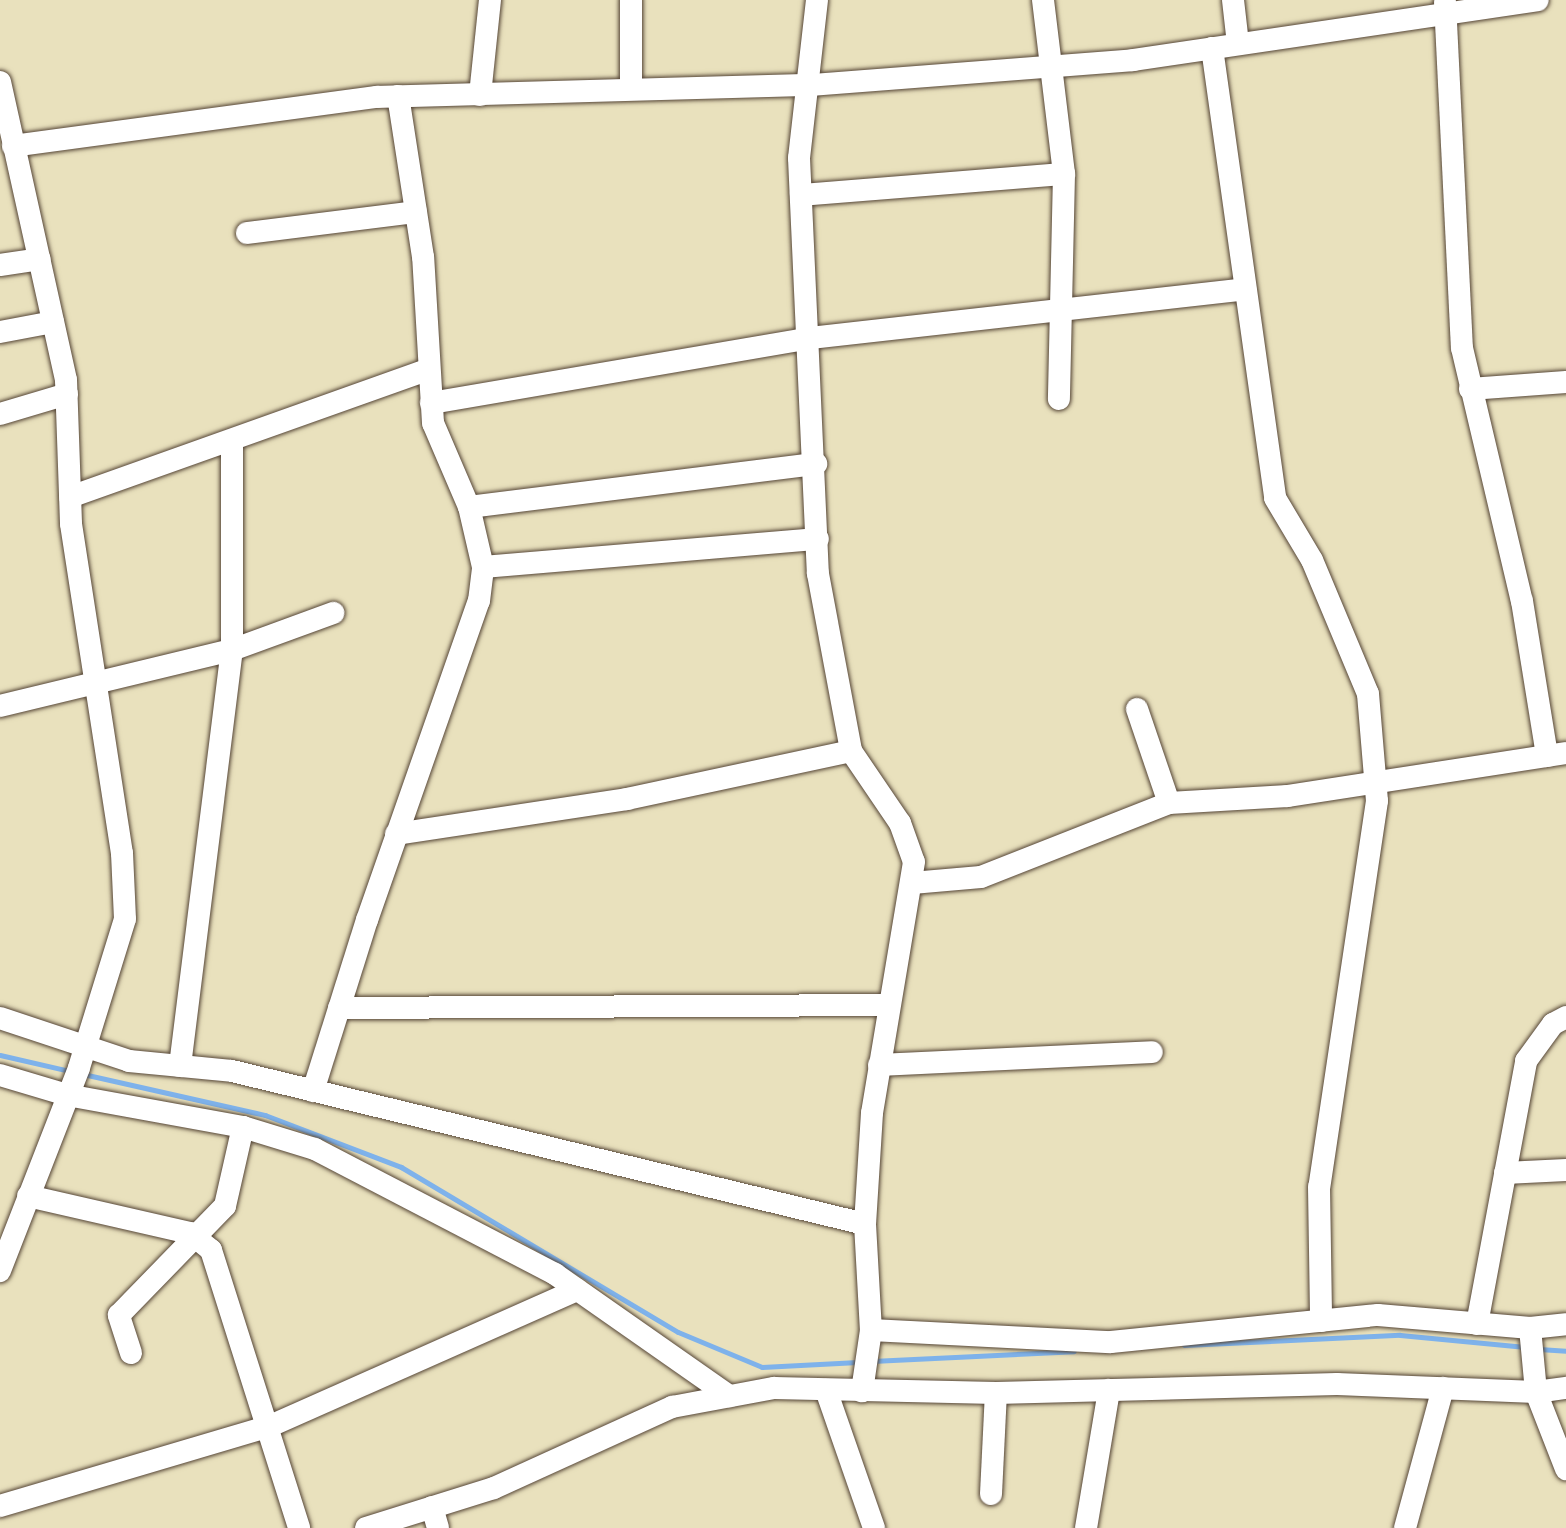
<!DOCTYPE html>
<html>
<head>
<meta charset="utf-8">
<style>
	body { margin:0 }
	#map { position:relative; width:1566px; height:1528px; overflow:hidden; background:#e9e1bd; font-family:Caveat,sans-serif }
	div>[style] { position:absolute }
	.stream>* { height:5px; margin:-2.5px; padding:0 2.5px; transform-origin:2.5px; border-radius:2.5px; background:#7eb2eb }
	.roads { filter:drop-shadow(0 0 2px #554536) drop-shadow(0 0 2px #554536) }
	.minor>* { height:22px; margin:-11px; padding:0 11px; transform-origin:11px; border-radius:11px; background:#fff }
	span { translate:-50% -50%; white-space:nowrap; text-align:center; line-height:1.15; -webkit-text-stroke:7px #fbf7ec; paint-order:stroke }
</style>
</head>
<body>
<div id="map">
	<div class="stream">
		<i style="left:0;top:1055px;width:72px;rotate:12.9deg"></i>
		<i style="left:83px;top:1074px;width:187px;rotate:12.7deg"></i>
		<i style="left:265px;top:1115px;width:146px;rotate:20.9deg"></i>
		<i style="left:401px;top:1167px;width:322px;rotate:30.8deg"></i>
		<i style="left:678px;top:1332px;width:91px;rotate:22.6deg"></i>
		<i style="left:762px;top:1367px;width:96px;rotate:-3deg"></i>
		<i style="left:1184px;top:1345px;width:216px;rotate:-2.7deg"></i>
		<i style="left:1400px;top:1335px;width:126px;rotate:5.5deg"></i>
		<i style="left:1539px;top:1349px;width:27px;rotate:4deg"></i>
		<i style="left:872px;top:1361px;width:202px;rotate:-2.8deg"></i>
	</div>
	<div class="roads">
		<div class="minor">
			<i style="left:631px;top:0;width:86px;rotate:90deg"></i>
			<i style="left:817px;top:0;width:159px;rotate:96.5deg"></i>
			<i style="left:799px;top:158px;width:416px;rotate:87.4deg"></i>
			<i style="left:818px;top:574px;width:180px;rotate:79.4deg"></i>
			<i style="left:851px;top:751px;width:87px;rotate:55.8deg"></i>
			<i style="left:900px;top:823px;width:41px;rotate:70.3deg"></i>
			<i style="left:914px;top:862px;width:254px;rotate:99.5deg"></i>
			<i style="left:872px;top:1113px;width:111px;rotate:93.6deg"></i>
			<i style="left:865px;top:1224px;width:106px;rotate:86.8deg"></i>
			<i style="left:871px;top:1330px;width:62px;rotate:98.4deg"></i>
			<i style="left:1043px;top:0;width:175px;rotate:83.1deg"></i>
			<i style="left:1064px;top:174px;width:225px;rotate:91.3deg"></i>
			<i style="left:1233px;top:0;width:44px;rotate:83.5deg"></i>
			<i style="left:1445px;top:2px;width:346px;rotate:87.2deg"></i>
			<i style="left:1462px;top:348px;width:260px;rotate:76.7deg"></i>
			<i style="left:1522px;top:601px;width:157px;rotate:80.8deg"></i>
			<i style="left:1212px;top:48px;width:454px;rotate:82deg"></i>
			<i style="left:1275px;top:498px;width:72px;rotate:59.2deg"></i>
			<i style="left:1312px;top:560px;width:145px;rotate:67.3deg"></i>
			<i style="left:1368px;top:694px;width:107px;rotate:85.2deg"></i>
			<i style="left:1377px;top:801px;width:390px;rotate:98.5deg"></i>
			<i style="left:1319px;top:1187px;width:134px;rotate:89.1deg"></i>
			<i style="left:0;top:82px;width:305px;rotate:77.5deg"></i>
			<i style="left:66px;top:380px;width:144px;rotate:88deg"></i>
			<i style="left:71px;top:524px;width:333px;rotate:81.2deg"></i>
			<i style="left:122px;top:853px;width:66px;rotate:87.4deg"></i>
			<i style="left:125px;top:919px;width:156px;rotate:107.2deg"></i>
			<i style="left:79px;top:1068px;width:218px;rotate:111.3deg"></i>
			<i style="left:480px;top:95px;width:96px;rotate:-84deg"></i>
			<i style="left:13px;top:146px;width:367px;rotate:-7.7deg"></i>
			<i style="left:377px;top:97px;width:434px;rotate:-1.6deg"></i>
			<i style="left:811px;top:85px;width:323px;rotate:-4.4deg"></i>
			<i style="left:1133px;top:60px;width:409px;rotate:-8.4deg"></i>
			<i style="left:801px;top:195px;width:264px;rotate:-4.6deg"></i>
			<i style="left:247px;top:233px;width:170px;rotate:-7.1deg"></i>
			<i style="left:0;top:265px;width:40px;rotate:-8.5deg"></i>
			<i style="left:0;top:332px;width:54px;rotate:-10.7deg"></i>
			<i style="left:1470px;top:389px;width:96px;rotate:-4.2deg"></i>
			<i style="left:431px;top:403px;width:385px;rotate:-9.7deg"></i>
			<i style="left:810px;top:338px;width:438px;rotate:-6.4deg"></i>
			<i style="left:0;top:414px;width:70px;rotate:-16.6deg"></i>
			<i style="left:70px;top:497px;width:379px;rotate:-19.6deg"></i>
			<i style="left:469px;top:507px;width:350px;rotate:-7.1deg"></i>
			<i style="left:483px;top:567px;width:336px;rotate:-4.8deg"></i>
			<i style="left:0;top:706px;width:239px;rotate:-13.6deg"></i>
			<i style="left:232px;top:650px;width:108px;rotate:-20.1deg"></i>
			<i style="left:1137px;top:709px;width:99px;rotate:71.2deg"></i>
			<i style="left:396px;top:834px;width:234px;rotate:-8.6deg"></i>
			<i style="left:627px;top:799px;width:229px;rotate:-12.1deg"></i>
			<i style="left:912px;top:883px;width:69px;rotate:-5deg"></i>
			<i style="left:981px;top:877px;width:202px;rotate:-21.5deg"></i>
			<i style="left:1169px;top:803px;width:119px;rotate:-3.4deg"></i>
			<i style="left:1288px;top:796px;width:281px;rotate:-8.8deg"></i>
			<i style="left:339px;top:1008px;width:550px;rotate:-0.31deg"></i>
			<i style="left:0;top:1018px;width:136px;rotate:18.4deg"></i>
			<i style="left:129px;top:1061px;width:103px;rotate:5.5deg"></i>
			<i style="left:232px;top:1071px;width:651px;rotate:13.59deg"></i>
			<i style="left:879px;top:1065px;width:273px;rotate:-2.7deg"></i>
			<i style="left:180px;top:1066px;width:419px;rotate:-82.9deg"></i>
			<i style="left:232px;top:650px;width:207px;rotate:-90deg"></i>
			<i style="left:0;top:1075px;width:70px;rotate:16.6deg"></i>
			<i style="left:67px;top:1095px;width:179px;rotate:10.3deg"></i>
			<i style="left:243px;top:1127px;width:75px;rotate:17deg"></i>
			<i style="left:315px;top:1149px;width:271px;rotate:27.5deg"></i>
			<i style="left:555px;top:1274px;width:213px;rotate:35deg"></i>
			<i style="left:313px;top:1091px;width:179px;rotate:-72.5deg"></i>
			<i style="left:367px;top:920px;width:338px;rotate:-70.7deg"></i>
			<i style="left:479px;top:601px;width:34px;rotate:-83deg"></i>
			<i style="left:483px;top:567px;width:62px;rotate:-103.1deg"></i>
			<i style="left:469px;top:507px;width:91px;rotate:-113.2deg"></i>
			<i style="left:433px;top:423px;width:166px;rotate:-93.4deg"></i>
			<i style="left:423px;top:257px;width:163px;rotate:-98.8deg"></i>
			<i style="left:1505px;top:1173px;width:61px;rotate:-2.8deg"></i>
			<i style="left:28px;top:1196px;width:166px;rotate:12.9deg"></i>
			<i style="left:190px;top:1233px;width:27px;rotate:39deg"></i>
			<i style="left:211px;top:1250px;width:292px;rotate:72.4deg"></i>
			<i style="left:1477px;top:1324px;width:268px;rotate:-79.4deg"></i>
			<i style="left:1526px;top:1061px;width:46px;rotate:-53.9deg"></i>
			<i style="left:1553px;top:1024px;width:15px;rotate:-28deg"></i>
			<i style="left:1530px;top:1328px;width:64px;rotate:84.6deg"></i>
			<i style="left:1536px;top:1392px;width:83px;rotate:68.7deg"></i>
			<i style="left:871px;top:1330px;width:240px;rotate:2.9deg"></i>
			<i style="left:1111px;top:1342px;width:268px;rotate:-5.8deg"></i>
			<i style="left:1378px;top:1315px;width:153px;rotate:4.9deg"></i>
			<i style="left:1530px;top:1328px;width:36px;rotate:-6deg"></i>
			<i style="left:131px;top:1353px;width:40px;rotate:-108deg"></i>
			<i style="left:119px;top:1315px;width:152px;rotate:-45.8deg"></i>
			<i style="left:225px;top:1206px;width:81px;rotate:-77.2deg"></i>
			<i style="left:826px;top:1390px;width:146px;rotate:70.8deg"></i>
			<i style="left:991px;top:1494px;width:101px;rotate:-87.2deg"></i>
			<i style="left:0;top:1506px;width:282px;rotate:-16.5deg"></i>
			<i style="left:270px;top:1426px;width:336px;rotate:-23.9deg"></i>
			<i style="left:432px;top:1507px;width:22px;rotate:74deg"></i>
			<i style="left:366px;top:1528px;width:134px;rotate:-17.4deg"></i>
			<i style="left:494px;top:1488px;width:196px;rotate:-24.5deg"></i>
			<i style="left:672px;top:1407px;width:104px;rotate:-10.6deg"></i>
			<i style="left:774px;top:1388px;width:222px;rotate:1.3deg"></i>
			<i style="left:996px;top:1393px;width:341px;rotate:-1.5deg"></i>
			<i style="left:1337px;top:1384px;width:199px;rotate:2.3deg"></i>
			<i style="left:1536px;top:1392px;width:30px;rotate:-8deg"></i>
			<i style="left:1086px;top:1528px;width:140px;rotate:-80.5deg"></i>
			<i style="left:1405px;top:1528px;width:145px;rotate:-74.8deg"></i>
		</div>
	</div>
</div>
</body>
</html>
